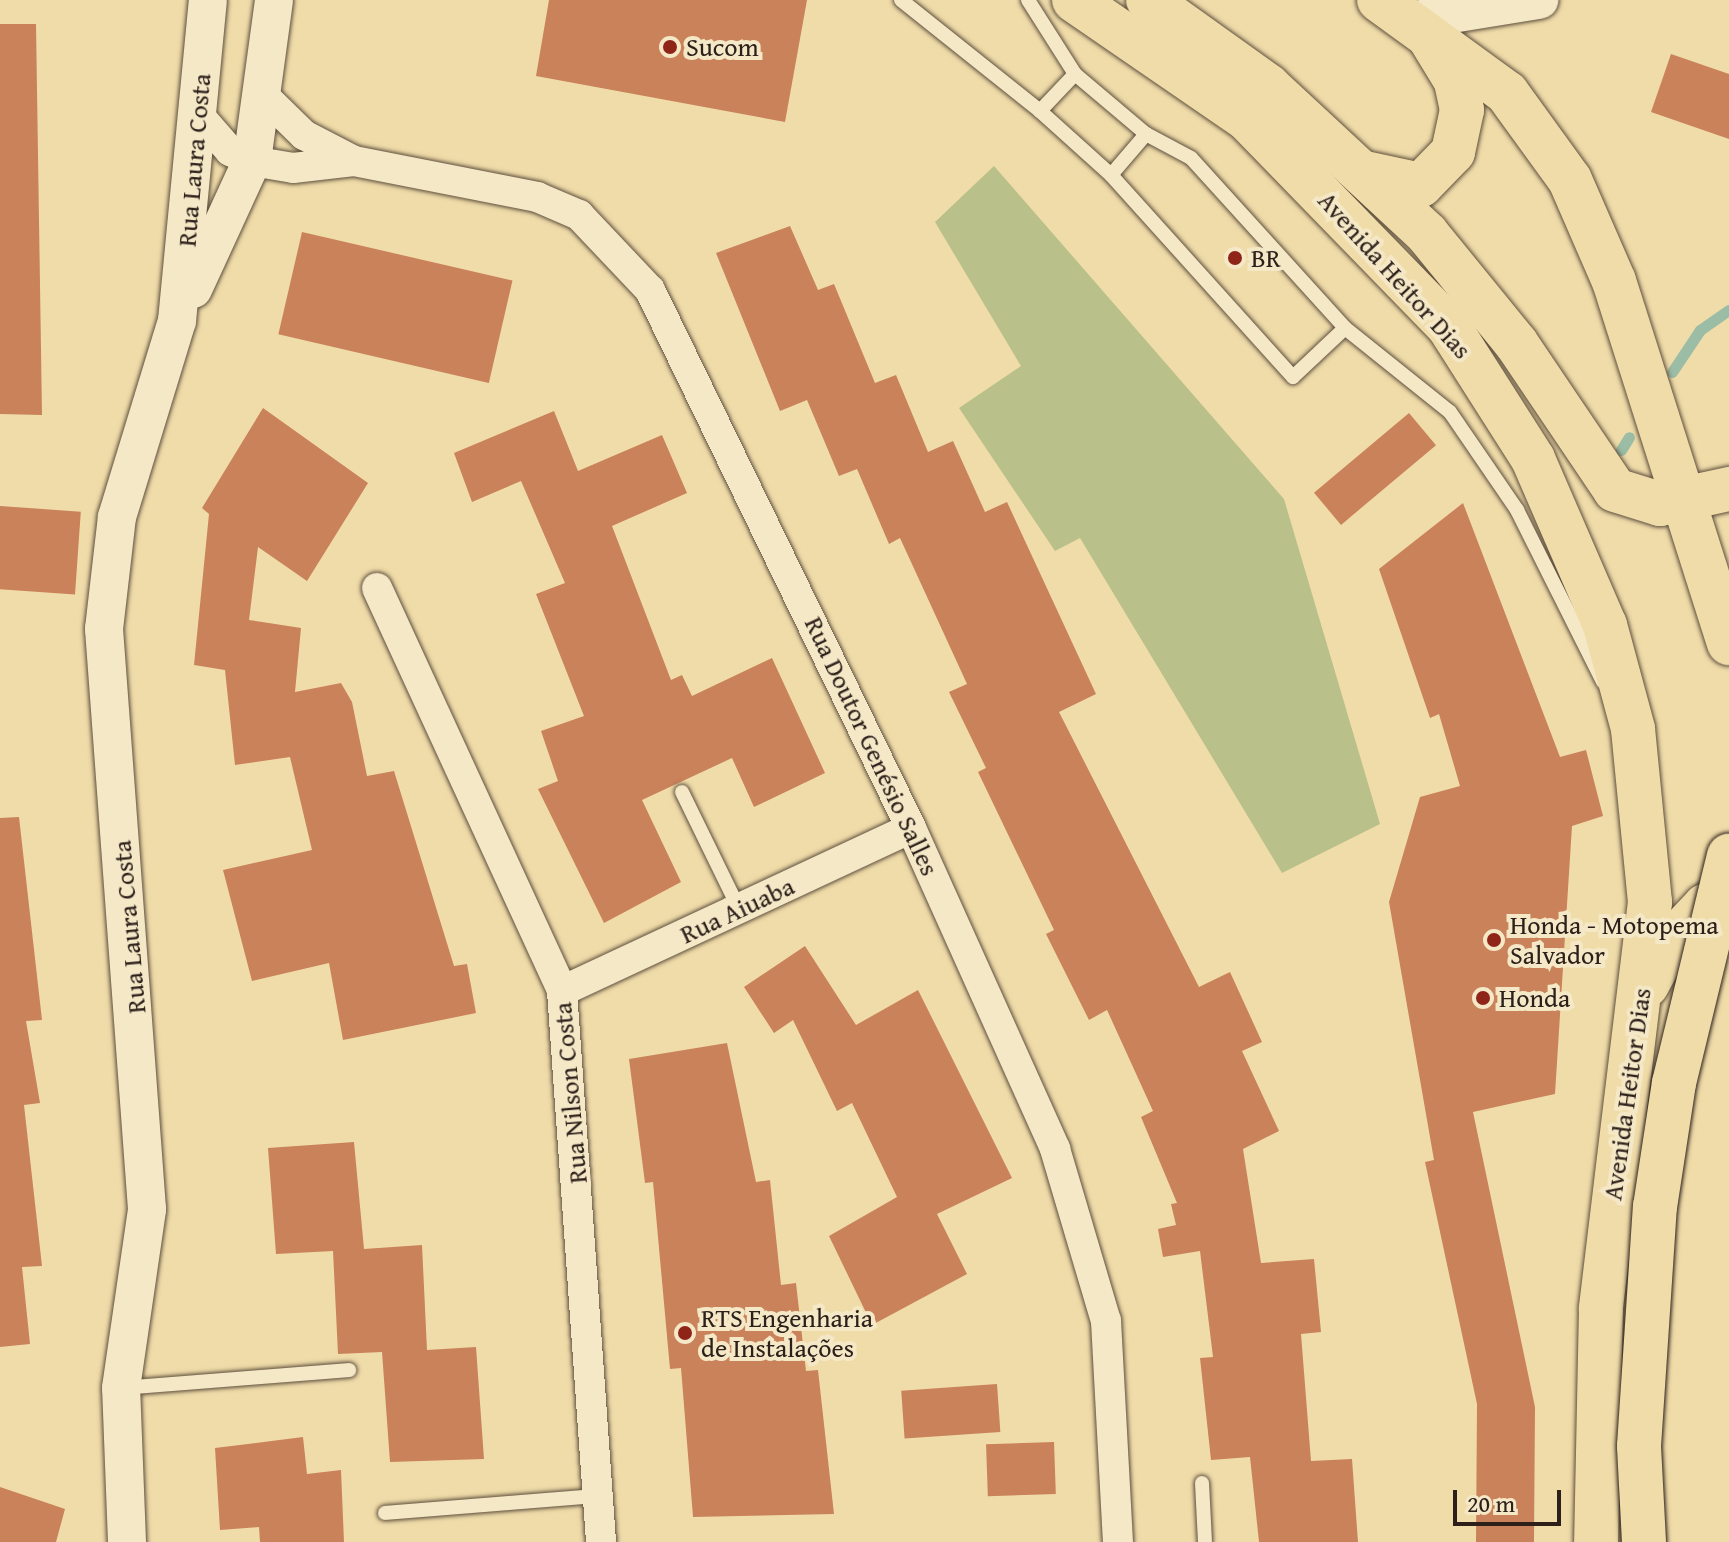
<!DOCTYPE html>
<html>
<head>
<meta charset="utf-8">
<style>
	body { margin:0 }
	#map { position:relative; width:1729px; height:1542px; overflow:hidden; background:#f0dca9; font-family:"Gentium Book Plus",serif }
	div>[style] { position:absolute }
	.green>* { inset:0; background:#b9c089 }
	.stream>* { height:11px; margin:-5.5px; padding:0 5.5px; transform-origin:5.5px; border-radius:5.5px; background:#9bbca5 }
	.building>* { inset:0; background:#c9825a; transform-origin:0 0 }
	.roads { filter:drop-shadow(0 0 2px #5e4f3e) drop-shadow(0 0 2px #5e4f3e) }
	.service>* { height:14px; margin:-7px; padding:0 7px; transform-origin:7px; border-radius:7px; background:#f5e8c7 }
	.minor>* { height:30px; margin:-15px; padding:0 15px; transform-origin:15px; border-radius:15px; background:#f5e8c7 }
	.tertiary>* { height:38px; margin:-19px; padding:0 19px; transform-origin:19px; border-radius:19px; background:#f5e8c7 }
	.primary>* { height:44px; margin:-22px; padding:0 22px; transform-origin:22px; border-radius:22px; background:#f0dca9 }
	.bridges { filter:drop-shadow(0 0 2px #2d201b) drop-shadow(0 0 2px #2d201b) }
	.primary-bridge>* { height:44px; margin:-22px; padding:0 22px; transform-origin:22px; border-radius:22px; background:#f0dca9 }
	.dots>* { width:22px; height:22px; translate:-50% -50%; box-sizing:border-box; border:4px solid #f5e8c7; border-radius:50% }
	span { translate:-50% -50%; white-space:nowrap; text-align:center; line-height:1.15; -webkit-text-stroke:8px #f5e8c7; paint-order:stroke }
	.poi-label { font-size:26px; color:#2d201b }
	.left { translate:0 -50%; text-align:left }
	.street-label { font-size:26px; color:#2d201b }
	.scale { position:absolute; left:1453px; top:1490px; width:108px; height:36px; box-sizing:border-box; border:4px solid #2d201b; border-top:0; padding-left:10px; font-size:24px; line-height:28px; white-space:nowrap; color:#2d201b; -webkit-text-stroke:6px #f5e8c7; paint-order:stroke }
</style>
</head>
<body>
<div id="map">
	<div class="green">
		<i style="clip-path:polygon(994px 166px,1284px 499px,1380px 824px,1282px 873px,1080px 538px,1055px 551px,959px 408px,1021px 366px,935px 222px)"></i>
	</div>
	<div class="stream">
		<i style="left:1672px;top:372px;width:50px;rotate:-56.3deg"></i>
		<i style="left:1700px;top:330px;width:35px;rotate:-35deg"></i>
		<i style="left:1621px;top:450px;width:15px;rotate:-58deg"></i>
	</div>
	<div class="building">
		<i style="clip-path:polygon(549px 0,807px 0,785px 122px,536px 76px)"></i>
		<i style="clip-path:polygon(0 24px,36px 24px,42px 415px,0 414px)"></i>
		<i style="clip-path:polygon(1671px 54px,1729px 74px,1729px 139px,1651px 112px)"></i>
		<i style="clip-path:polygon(790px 226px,818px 290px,834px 284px,875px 383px,896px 375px,928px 452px,953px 441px,985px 512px,1007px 502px,1096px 694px,1059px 712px,1199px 987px,1230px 972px,1262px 1042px,1242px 1051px,1279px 1131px,1243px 1149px,1261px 1263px,1314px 1259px,1321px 1332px,1301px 1334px,1311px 1461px,1352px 1459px,1358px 1542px,1259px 1542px,1250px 1457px,1211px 1460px,1200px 1358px,1213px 1357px,1200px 1251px,1163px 1257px,1158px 1229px,1176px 1225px,1171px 1204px,1177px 1203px,1141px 1117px,1153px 1111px,1107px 1010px,1089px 1020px,1046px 934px,1054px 930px,978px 772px,986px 768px,949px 692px,967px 684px,900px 538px,889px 544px,857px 469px,839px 476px,807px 400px,780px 411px,716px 253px)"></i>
		<i style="left:302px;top:232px;width:216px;height:105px;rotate:13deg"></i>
		<i style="clip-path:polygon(263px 408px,368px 483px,307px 581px,258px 547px,249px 620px,301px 628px,295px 692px,341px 683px,352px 702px,367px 776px,394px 771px,454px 966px,467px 964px,476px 1013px,343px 1040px,329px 963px,252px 981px,223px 870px,312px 850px,290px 757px,235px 765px,225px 670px,194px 665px,209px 514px,202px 508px)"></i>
		<i style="clip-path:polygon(554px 411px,578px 471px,662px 435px,687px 493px,612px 526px,671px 680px,682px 675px,692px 696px,772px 658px,825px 773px,754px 807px,732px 758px,642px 800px,681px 882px,604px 923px,538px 789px,558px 781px,541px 731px,584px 716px,536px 594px,565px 583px,521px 481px,472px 502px,454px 453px)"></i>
		<i style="left:1409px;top:413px;width:42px;height:124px;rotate:50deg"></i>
		<i style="clip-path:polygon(1463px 503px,1560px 757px,1586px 750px,1603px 816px,1572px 826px,1555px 1094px,1473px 1112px,1535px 1407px,1534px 1542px,1476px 1542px,1477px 1404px,1425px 1162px,1434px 1160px,1389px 902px,1420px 797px,1460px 786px,1439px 714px,1430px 718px,1379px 569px)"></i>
		<i style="left:0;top:506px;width:81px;height:83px;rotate:4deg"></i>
		<i style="clip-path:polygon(19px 817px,42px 1020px,26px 1021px,40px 1103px,24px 1105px,42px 1266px,22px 1267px,30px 1344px,0 1347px,0 818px)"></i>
		<i style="clip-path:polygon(805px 946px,856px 1025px,918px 990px,1012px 1178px,937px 1214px,967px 1274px,872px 1325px,829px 1236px,897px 1197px,852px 1103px,837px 1111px,793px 1020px,774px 1033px,744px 987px)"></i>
		<i style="clip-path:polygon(727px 1043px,756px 1182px,770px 1180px,781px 1285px,796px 1283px,806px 1371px,818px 1370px,834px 1514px,693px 1517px,681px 1368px,670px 1369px,653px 1182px,645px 1183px,629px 1059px)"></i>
		<i style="clip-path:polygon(354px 1142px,364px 1249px,422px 1245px,427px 1350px,476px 1347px,484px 1459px,390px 1462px,382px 1352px,338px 1354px,333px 1251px,276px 1254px,268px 1148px)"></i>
		<i style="left:997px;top:1384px;width:48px;height:96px;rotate:86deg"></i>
		<i style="clip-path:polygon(303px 1437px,307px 1474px,341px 1470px,344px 1542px,260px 1542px,259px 1527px,220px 1530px,215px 1448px)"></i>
		<i style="left:1054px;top:1442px;width:52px;height:68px;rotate:88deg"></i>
		<i style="clip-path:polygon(0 1487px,65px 1509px,56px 1542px,0 1542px)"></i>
	</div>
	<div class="roads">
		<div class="service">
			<i style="left:901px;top:0;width:178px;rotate:38.6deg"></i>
			<i style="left:1028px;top:0;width:88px;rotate:57.6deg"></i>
			<i style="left:1075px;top:74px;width:93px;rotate:40.2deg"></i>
			<i style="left:1146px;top:134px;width:51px;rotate:28.1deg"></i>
			<i style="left:1191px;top:158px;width:229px;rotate:47.8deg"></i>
			<i style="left:1345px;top:328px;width:134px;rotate:38.7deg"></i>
			<i style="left:1450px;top:412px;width:119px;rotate:55.6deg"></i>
			<i style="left:1517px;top:510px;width:192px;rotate:63.4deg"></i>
			<i style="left:1075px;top:74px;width:51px;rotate:133.4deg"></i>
			<i style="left:1040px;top:111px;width:96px;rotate:42deg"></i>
			<i style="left:1111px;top:175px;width:272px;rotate:48deg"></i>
			<i style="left:1293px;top:377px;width:71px;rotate:-43.3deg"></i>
			<i style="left:1111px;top:175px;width:54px;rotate:-49.5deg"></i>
			<i style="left:682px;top:792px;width:130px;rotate:64deg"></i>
			<i style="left:122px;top:1388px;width:228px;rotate:-4.5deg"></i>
			<i style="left:1202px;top:1483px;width:59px;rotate:87.1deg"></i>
			<i style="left:385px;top:1513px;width:214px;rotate:-4.6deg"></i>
		</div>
		<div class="minor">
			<i style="left:261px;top:93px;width:60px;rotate:44.3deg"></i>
			<i style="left:304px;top:135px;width:56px;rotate:27.5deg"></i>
			<i style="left:197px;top:113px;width:50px;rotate:49deg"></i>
			<i style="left:230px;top:151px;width:24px;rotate:24deg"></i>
			<i style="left:252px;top:161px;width:42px;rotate:9.7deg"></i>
			<i style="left:293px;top:168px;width:61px;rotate:-6.5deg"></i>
			<i style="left:354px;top:161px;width:187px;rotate:11.1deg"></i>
			<i style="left:537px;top:197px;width:46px;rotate:23.2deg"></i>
			<i style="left:579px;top:215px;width:103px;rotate:46.6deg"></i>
			<i style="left:650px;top:290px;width:598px;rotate:64.12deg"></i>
			<i style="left:911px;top:828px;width:352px;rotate:65.8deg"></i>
			<i style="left:1055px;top:1149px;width:179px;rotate:73.5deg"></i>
			<i style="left:1106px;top:1321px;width:221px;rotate:86.9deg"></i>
			<i style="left:377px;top:588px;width:443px;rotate:65.3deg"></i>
			<i style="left:562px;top:991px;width:552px;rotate:85.95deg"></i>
			<i style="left:562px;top:991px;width:385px;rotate:-25deg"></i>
		</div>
		<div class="tertiary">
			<i style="left:1415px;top:20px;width:126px;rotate:-9.2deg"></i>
			<i style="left:193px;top:289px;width:141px;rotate:-65.3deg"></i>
			<i style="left:252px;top:161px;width:162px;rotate:-82.2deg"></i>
			<i style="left:127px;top:1542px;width:154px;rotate:-92.2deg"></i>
			<i style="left:121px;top:1388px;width:181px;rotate:-81.7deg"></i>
			<i style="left:147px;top:1209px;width:582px;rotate:-94.24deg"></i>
			<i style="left:104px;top:629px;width:113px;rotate:-83.4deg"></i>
			<i style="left:117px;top:517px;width:205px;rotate:-73deg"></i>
			<i style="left:177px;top:321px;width:322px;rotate:-84.5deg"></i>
		</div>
		<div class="primary">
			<i style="left:1074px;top:0;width:209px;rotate:34.5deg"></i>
			<i style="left:1246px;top:118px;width:291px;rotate:45.8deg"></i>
			<i style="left:1449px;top:327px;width:156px;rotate:57.5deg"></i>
			<i style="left:1533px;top:459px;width:181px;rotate:66.6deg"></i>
			<i style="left:1605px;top:625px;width:108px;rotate:74.9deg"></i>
			<i style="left:1633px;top:729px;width:174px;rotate:84.4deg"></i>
			<i style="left:1650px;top:902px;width:410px;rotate:96.9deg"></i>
			<i style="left:1601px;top:1309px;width:233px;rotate:91.2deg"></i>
			<i style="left:1148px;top:0;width:148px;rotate:35.6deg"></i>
			<i style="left:1268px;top:86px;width:217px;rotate:42.9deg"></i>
			<i style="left:1427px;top:234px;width:141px;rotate:50.8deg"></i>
			<i style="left:1516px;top:343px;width:177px;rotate:56deg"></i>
			<i style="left:1615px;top:490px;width:47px;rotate:17.3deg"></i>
			<i style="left:1660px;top:504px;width:71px;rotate:-12.3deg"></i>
			<i style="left:1379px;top:0;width:158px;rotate:36deg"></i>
			<i style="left:1507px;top:93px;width:107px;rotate:54.1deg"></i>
			<i style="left:1570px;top:180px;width:110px;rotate:66.5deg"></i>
			<i style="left:1614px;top:281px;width:380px;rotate:72.4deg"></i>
			<i style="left:1365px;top:173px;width:57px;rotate:12.1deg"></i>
			<i style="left:1421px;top:185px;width:46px;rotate:-45.9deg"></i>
			<i style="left:1453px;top:152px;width:43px;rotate:-77.9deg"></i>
			<i style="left:1462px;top:110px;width:30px;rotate:-102deg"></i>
			<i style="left:1456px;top:81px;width:48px;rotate:-121.4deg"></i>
			<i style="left:1647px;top:985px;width:48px;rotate:-61.3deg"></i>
			<i style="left:1670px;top:943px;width:51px;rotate:-46.6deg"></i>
			<i style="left:1705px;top:906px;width:27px;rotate:-27deg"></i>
		</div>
	</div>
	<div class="bridges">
		<div class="primary-bridge">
			<i style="left:1644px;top:1542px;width:96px;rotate:-93deg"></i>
			<i style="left:1639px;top:1446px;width:240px;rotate:-86.2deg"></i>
			<i style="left:1655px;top:1207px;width:125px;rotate:-81.3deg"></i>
			<i style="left:1674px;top:1083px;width:234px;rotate:-76.4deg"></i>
		</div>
	</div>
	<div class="dots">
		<i style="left:670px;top:47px;background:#8f2418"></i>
		<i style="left:1235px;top:258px;background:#8f2418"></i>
		<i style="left:1494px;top:940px;background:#8f2418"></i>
		<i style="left:1483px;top:998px;background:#8f2418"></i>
		<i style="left:685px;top:1333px;background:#8f2418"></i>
	</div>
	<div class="poi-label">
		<span class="left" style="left:686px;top:47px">Sucom</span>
		<span class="left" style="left:1251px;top:258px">BR</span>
		<span class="left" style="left:1510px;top:940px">Honda - Motopema<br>Salvador</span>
		<span class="left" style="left:1499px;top:998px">Honda</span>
		<span class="left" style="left:701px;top:1333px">RTS Engenharia<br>de Instalações</span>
	</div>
	<div class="street-label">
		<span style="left:194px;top:160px;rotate:-85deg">Rua Laura Costa</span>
		<span style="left:1395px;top:275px;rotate:48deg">Avenida Heitor Dias</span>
		<span style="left:872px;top:746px;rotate:65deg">Rua Doutor Genésio Salles</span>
		<span style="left:737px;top:910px;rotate:-25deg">Rua Aiuaba</span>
		<span style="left:129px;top:927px;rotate:-95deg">Rua Laura Costa</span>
		<span style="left:570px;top:1093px;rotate:-95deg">Rua Nilson Costa</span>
		<span style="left:1627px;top:1094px;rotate:-82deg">Avenida Heitor Dias</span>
	</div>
	<div class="scale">20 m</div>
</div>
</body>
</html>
